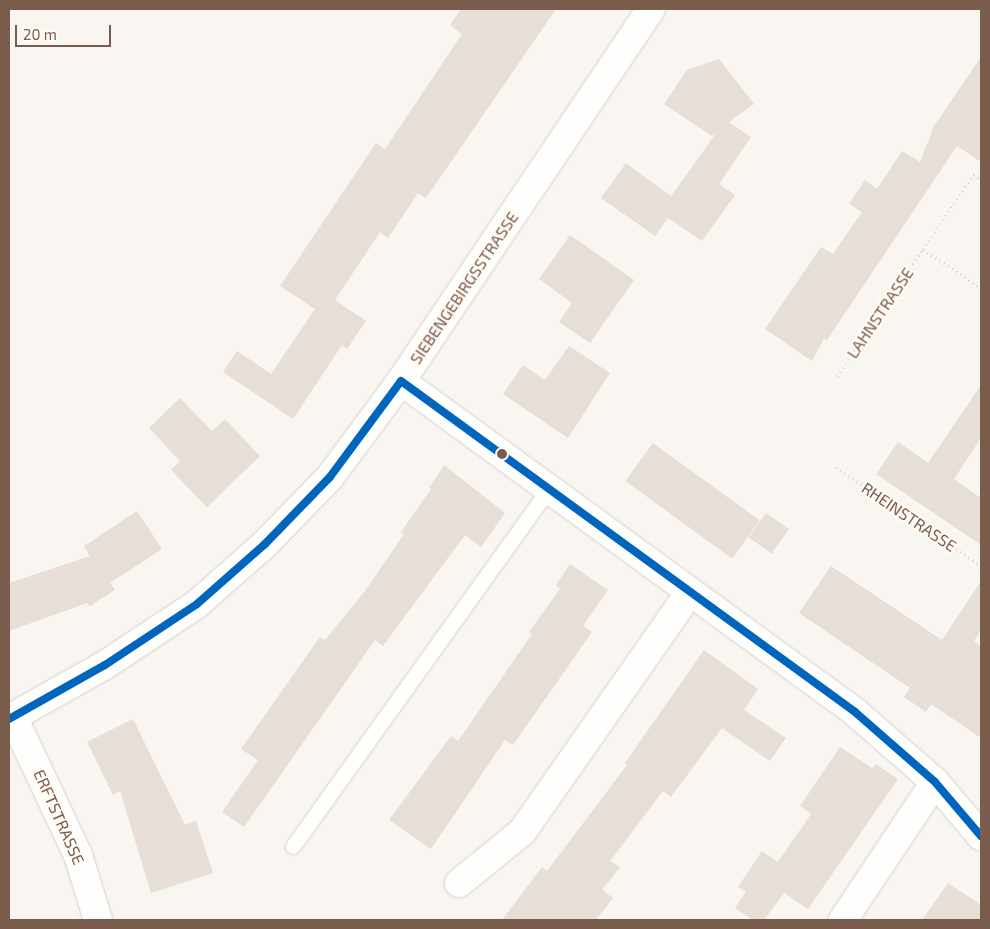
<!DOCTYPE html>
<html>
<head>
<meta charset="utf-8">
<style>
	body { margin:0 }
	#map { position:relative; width:990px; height:929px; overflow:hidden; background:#f9f5f0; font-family:"Exo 2",sans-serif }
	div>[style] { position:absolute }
	.building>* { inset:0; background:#e6ded7; transform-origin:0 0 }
	.path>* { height:3px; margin-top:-1.5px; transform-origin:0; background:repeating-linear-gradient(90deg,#dcd5d0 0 1px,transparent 0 5px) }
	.roads { filter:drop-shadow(0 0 1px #d7d1cb) drop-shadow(0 0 1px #d7d1cb) }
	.service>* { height:15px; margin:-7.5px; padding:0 7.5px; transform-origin:7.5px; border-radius:7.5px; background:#fefefd }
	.minor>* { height:28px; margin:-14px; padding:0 14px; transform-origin:14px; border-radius:14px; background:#fefefd }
	.bus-1>* { height:8px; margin:-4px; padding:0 4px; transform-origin:4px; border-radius:4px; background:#0065bd }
	.dots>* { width:14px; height:14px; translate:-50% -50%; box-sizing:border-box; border:2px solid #fffaf3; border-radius:50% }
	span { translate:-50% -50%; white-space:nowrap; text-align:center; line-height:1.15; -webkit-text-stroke:5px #fffaf3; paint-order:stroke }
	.street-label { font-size:16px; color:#7a5c4d }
	.frame { position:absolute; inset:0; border:10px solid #7a5c4d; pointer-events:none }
	.scale { position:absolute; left:15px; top:25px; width:96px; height:22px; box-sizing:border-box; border:2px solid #7a5c4d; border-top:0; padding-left:6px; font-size:15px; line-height:18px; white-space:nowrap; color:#7a5c4d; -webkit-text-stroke:4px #fffaf3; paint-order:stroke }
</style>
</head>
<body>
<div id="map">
	<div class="building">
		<i style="clip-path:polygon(461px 9px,556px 9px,426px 198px,418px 193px,388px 238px,380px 232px,335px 300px,366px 321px,347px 349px,342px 345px,293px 419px,223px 372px,237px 351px,271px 374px,315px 309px,280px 286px,376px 143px,385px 149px,462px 34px,450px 25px)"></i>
		<i style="clip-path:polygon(981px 57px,981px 162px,957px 146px,827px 340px,824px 339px,812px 361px,765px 329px,821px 247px,833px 254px,862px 212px,849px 204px,865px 180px,877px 189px,902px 151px,920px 162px,934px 126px)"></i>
		<i style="clip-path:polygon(719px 59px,754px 104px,729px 122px,751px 137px,719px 184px,735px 195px,702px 241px,668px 218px,655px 236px,601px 198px,626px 163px,671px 196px,717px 132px,712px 136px,664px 104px,687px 70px)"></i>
		<i style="clip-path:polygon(570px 235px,634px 280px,590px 343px,559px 322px,572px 303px,539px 279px)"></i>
		<i style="clip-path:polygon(569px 346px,610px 373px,568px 438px,503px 394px,523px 365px,545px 380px)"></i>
		<i style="clip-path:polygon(981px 385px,981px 438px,954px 479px,981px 498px,981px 545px,876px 474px,898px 442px,928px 463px)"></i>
		<i style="clip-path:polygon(180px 398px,212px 431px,225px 419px,260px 456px,207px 507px,171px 470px,180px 461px,149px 428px)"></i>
		<i style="left:653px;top:443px;width:132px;height:47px;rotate:36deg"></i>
		<i style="clip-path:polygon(444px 465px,505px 513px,481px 547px,465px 535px,383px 646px,375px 640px,244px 827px,222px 812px,258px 760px,241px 749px,320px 637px,325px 640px,365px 591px,404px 534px,401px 532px,431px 489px,429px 488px)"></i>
		<i style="clip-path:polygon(137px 511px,162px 549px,110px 583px,115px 590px,90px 606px,87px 603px,9px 631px,9px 583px,90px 556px,84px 546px)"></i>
		<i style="left:766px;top:513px;width:28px;height:30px;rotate:35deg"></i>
		<i style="clip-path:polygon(570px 564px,608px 590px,583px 626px,592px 632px,513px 745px,505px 740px,431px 849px,389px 820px,451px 736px,458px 741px,532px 634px,529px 632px,560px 589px,556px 585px)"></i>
		<i style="clip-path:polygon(831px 566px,942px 640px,981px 581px,981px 630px,974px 641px,981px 647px,981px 738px,931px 704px,926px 712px,904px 697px,910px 688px,799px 613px)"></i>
		<i style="clip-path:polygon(704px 650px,758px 689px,744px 710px,786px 738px,770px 761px,722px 728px,671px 797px,663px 791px,610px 861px,620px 867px,602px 890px,613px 898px,596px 920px,502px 920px,542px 867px,547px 871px,627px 765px,625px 763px)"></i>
		<i style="clip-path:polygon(133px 719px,185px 825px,196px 821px,213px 873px,151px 893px,120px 791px,113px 795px,87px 742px)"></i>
		<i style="clip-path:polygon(840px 747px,872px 768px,876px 764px,898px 779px,808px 909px,784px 893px,764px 920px,753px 920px,735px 908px,746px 892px,738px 887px,762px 851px,778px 862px,811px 814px,800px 806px)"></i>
		<i style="clip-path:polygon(948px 883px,981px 905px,981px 920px,922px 920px)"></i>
	</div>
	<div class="path">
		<i style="left:923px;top:249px;width:91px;rotate:-55.8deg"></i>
		<i style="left:974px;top:174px;width:9px;rotate:36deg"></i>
		<i style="left:837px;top:376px;width:153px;rotate:-55.9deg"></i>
		<i style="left:923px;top:249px;width:70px;rotate:33.9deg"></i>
		<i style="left:836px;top:467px;width:176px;rotate:34.3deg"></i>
	</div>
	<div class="roads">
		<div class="service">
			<i style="left:293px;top:846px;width:440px;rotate:-54.4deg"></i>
		</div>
		<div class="minor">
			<i style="left:401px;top:381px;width:562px;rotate:36.09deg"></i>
			<i style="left:855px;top:712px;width:106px;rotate:41.2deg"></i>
			<i style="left:935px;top:782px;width:71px;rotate:49.6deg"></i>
			<i style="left:13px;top:717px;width:153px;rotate:64.8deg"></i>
			<i style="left:78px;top:855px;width:68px;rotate:72.9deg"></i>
			<i style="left:9px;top:719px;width:110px;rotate:-29.4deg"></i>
			<i style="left:105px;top:665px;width:110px;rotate:-33.5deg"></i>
			<i style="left:197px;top:604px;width:91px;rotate:-41.4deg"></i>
			<i style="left:265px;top:544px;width:93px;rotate:-45.9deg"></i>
			<i style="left:330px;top:477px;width:119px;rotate:-53.5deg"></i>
			<i style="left:401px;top:381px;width:448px;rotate:-56.1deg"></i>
			<i style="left:459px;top:883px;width:81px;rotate:-39deg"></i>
			<i style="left:522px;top:832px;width:293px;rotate:-55deg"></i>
			<i style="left:843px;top:920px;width:166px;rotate:-56.3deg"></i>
		</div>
	</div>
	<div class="bus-1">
		<i style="left:401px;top:381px;width:562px;rotate:36.09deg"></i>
		<i style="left:855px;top:712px;width:106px;rotate:41.2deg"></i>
		<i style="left:935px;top:782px;width:71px;rotate:49.6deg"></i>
		<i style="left:9px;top:719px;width:110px;rotate:-29.4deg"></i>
		<i style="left:105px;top:665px;width:110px;rotate:-33.5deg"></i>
		<i style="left:197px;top:604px;width:91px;rotate:-41.4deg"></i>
		<i style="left:265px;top:544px;width:93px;rotate:-45.9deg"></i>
		<i style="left:330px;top:477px;width:119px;rotate:-53.5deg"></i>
	</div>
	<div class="dots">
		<i style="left:502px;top:454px;background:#7a5c4d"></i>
	</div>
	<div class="street-label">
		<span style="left:464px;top:288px;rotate:-56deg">SIEBENGEBIRGSSTRASSE</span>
		<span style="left:880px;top:313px;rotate:-56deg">LAHNSTRASSE</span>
		<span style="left:909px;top:517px;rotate:34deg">RHEINSTRASSE</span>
		<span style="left:59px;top:817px;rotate:66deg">ERFTSTRASSE</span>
	</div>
	<div class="frame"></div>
	<div class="scale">20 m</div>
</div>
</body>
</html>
